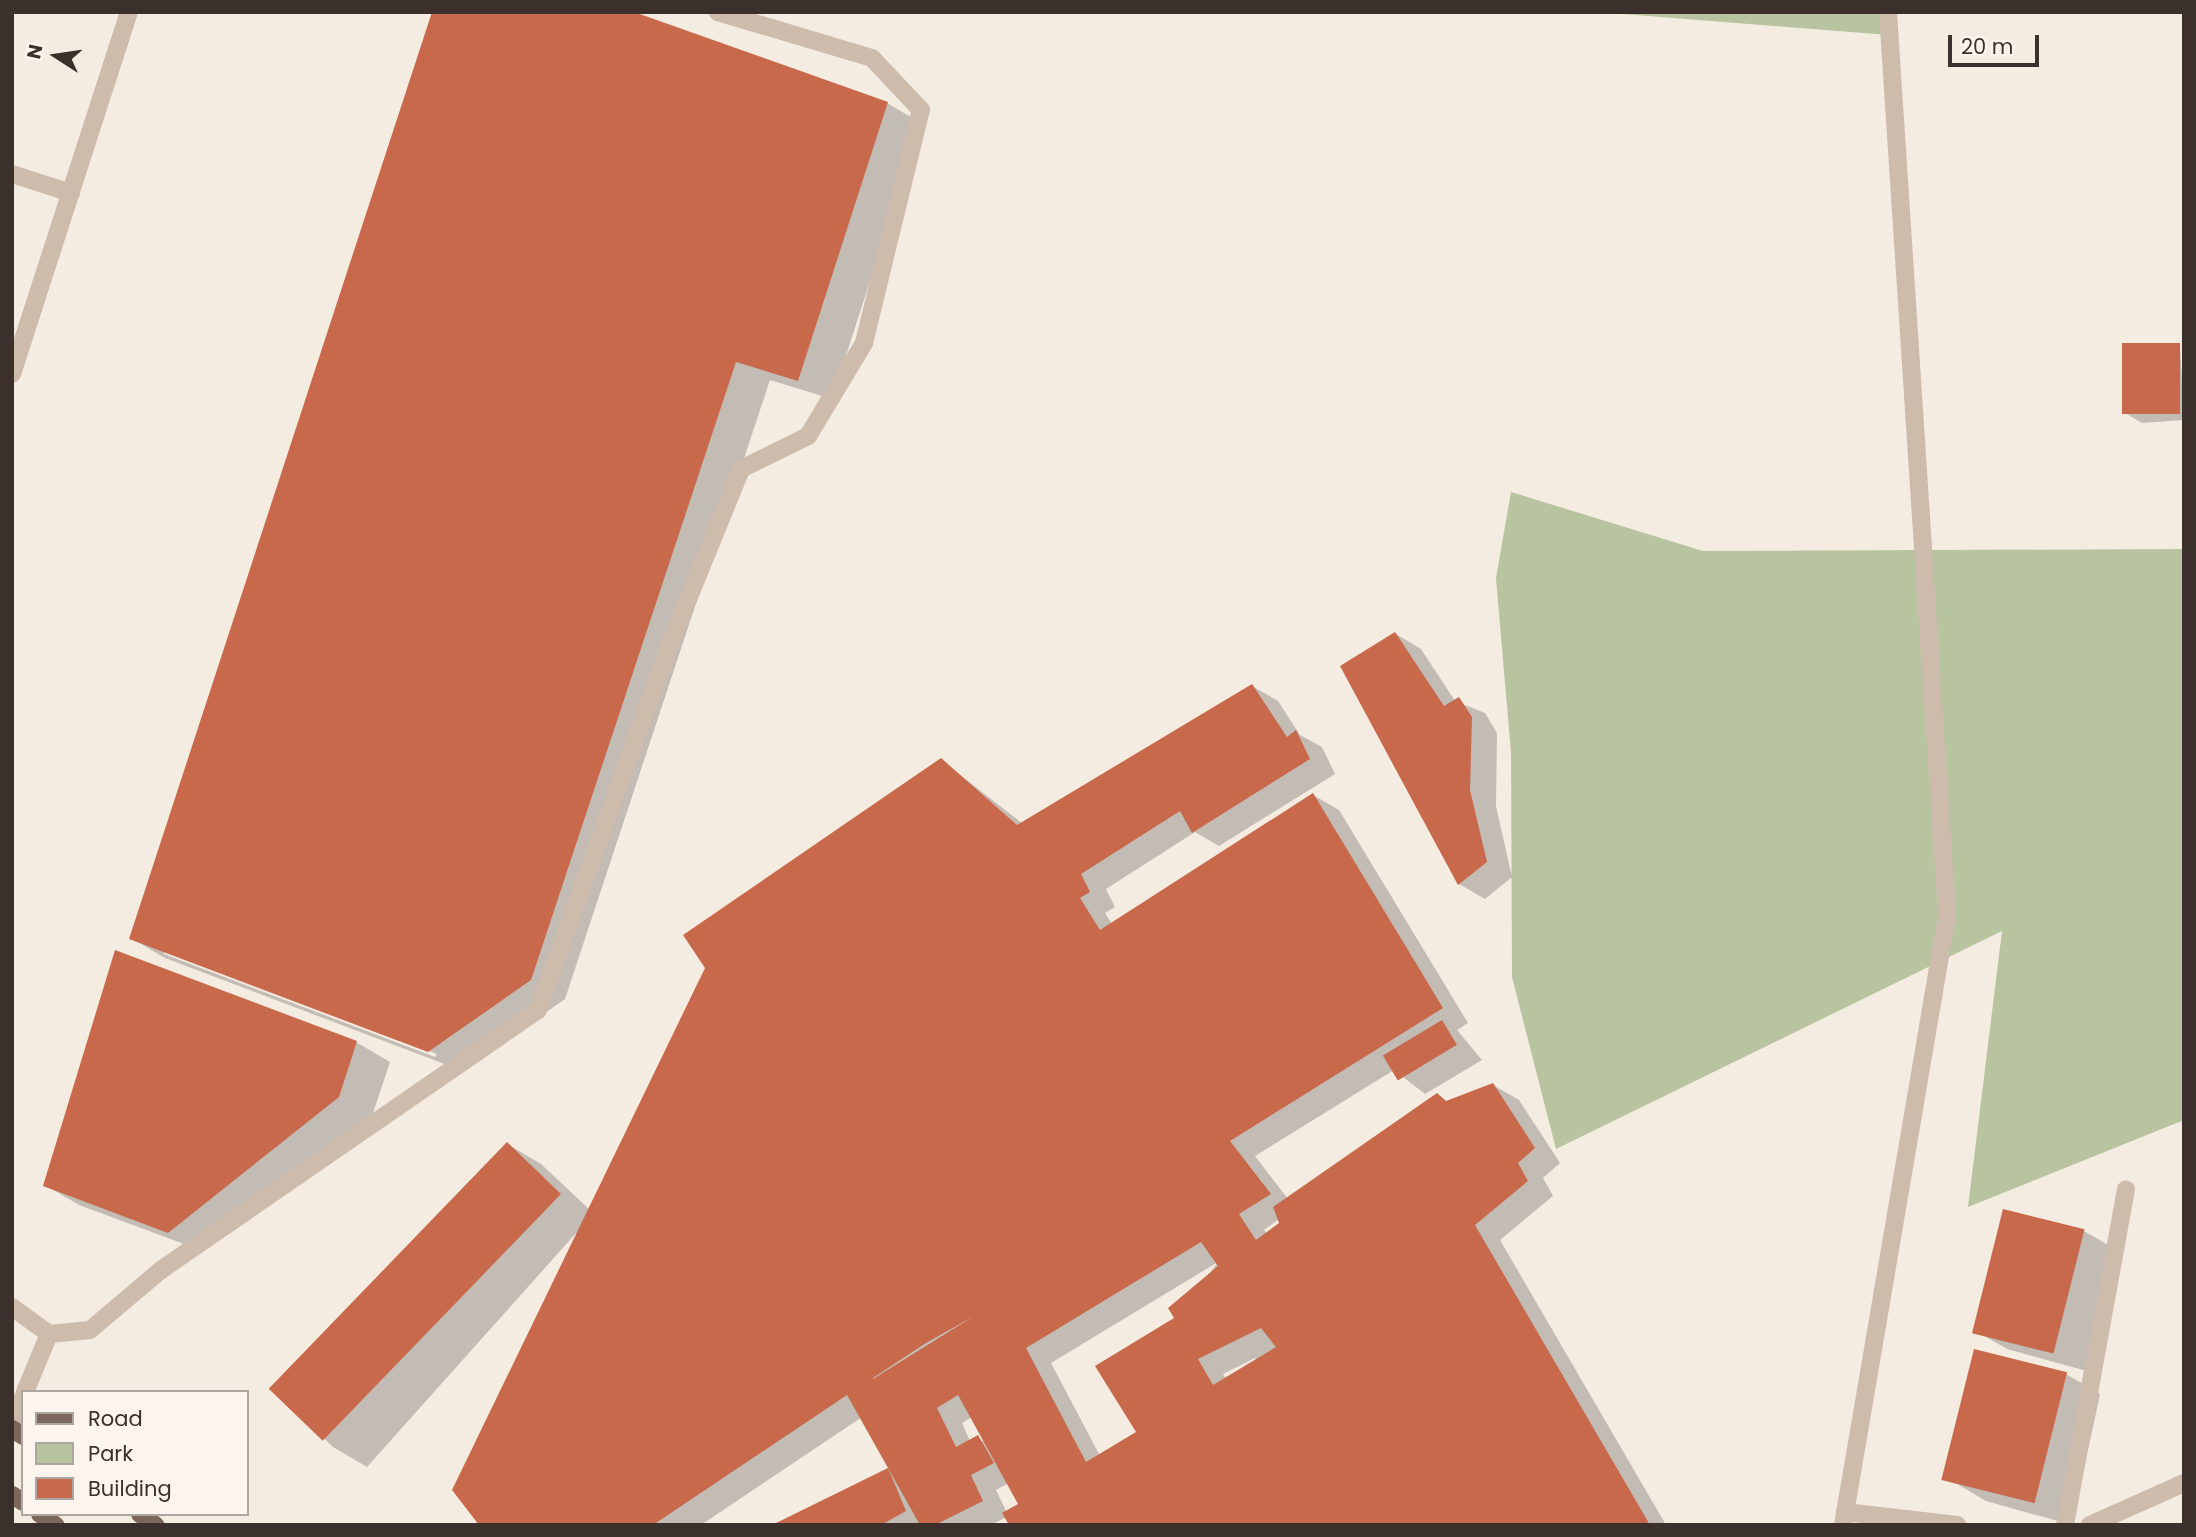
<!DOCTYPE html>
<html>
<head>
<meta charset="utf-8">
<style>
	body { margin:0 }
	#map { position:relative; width:2196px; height:1537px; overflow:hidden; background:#f4ebe1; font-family:Poppins,sans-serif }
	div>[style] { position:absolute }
	.green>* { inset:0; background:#b8c4a0 }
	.shadow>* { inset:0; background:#0003 }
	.building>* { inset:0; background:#c8694b; transform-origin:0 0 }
	.minor>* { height:18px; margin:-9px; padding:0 9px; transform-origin:9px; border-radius:9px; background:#cdbbac }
	.major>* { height:18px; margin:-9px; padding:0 9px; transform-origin:9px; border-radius:9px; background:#7d675c }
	span { translate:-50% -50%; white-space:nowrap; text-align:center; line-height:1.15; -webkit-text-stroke:5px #fbf5ee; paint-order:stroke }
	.frame { position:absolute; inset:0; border:14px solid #3b302b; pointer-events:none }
	.legend { position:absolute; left:21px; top:1390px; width:228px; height:126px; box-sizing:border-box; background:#fbf5ee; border:2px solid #aea6a0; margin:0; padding:9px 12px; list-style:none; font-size:21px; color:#3b302b }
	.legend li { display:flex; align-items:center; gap:14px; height:35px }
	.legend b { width:35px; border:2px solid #aea6a0 }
	.north { position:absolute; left:21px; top:21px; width:70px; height:70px; -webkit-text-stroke:5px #fbf5ee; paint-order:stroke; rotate:282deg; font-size:19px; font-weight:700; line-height:28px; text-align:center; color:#3b302b }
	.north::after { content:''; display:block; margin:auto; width:24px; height:32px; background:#3b302b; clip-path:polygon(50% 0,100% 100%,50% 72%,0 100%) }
	.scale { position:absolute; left:1948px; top:35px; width:91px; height:32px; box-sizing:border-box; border:4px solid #3b302b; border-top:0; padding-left:9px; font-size:21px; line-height:24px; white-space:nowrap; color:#3b302b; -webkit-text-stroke:5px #fbf5ee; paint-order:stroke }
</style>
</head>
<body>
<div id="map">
	<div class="green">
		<i style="clip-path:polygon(1598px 12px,1890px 12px,1889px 35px)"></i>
		<i style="clip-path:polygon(1511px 492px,1703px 551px,2184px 549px,2184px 1120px,1968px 1207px,2002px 931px,1556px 1149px,1512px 977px,1511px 753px,1496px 578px)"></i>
	</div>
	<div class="shadow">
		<i style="clip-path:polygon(evenodd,887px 103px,921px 123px,832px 399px,770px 380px,565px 999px,463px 1071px,165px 958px,131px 938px,887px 103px,164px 950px,437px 1054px,435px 1057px,164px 954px,164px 950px)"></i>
		<i style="clip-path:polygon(2180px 345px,2184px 420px,2142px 423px,2125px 413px)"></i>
		<i style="clip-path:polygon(1396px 634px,1421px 649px,1455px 701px,1485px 713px,1497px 733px,1496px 806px,1512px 877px,1485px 899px,1459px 884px)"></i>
		<i style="clip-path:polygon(evenodd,1252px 686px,1278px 701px,1300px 735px,1322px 747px,1335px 774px,1219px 846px,1195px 832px,1106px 889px,1115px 907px,1105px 913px,1112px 924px,1313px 795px,1339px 810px,1468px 1023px,1457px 1030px,1482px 1060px,1425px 1094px,1394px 1070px,1255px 1156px,1288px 1199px,1437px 1095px,1448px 1102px,1493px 1085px,1519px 1100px,1560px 1163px,1543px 1178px,1553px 1196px,1500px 1240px,1666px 1525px,1012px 1525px,1007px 1517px,990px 1525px,776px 1525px,891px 1469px,862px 1417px,701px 1525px,482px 1525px,577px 1232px,367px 1467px,333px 1447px,278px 1394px,507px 1144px,541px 1164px,590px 1210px,941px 760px,1023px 824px,1252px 686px,1279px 1219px,1281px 1224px,1267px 1234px,1264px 1230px,1279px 1219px,1252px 686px,1218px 1262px,1176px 1318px,1138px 1433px,1100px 1456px,1051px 1363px,1218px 1262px,1252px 686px,1255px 1358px,1257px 1360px,1226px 1379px,1223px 1374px,1255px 1358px,1252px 686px,972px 1417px,986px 1441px,970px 1441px,962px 1423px,972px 1417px,1252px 686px,1009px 1483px,1021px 1504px,1007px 1513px,996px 1490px,1009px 1483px)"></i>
		<i style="clip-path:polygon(356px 1042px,390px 1062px,372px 1116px,203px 1251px,79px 1205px,45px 1185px)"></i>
		<i style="clip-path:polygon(2084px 1231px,2110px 1246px,2087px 1371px,2007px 1349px,1981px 1334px)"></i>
		<i style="clip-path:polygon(2066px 1374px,2100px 1394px,2072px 1525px,1986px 1501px,1952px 1481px)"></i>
	</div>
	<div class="building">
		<i style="clip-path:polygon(432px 12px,634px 12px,888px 102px,798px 381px,736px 362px,531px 980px,428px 1052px,129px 939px)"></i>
		<i style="left:2122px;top:343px;width:58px;height:71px"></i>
		<i style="clip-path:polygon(1395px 632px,1444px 706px,1459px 697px,1472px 717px,1470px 790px,1487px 862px,1458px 885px,1340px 666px)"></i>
		<i style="clip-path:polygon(evenodd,1252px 684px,1287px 737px,1296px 730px,1310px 759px,1192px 833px,1180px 811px,1081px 874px,1090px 892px,1080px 898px,1100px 930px,1313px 793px,1443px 1008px,1230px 1141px,1271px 1194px,1239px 1214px,1256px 1240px,1279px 1223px,1273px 1207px,1437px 1093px,1446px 1101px,1493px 1083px,1535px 1148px,1518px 1163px,1528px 1181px,1475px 1225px,1650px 1525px,1009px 1525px,1002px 1513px,1018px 1504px,958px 1395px,937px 1408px,956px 1447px,978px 1435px,994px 1463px,971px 1475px,983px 1501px,935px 1525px,920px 1525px,847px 1395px,653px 1525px,479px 1525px,452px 1490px,705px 968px,683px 935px,941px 758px,1017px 825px,1252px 684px,1201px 1242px,1218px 1266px,1168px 1308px,1174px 1318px,1095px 1366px,1136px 1432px,1086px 1462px,1026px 1348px,1201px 1242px,1252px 684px,974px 1316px,873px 1379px,873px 1378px,926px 1343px,974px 1316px,1252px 684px,1261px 1328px,1276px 1347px,1213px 1385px,1198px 1359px,1261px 1328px)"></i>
		<i style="clip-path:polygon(115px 950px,357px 1041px,339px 1097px,168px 1233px,43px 1186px)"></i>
		<i style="left:1442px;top:1020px;width:29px;height:69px;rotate:59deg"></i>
		<i style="left:507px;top:1142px;width:75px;height:343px;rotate:44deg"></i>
		<i style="left:2003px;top:1209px;width:84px;height:128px;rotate:14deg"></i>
		<i style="left:1974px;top:1349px;width:96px;height:135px;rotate:14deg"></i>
		<i style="clip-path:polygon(888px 1468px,906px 1511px,881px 1525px,772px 1525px)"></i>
	</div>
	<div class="minor">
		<i style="left:12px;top:174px;width:62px;rotate:17.9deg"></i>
		<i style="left:12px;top:374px;width:380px;rotate:-72.1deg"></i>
		<i style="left:12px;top:1307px;width:46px;rotate:36.1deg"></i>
		<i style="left:49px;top:1334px;width:41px;rotate:-5.6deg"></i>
		<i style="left:90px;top:1330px;width:93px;rotate:-40.2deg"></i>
		<i style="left:161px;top:1270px;width:458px;rotate:-34.6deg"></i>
		<i style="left:538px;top:1010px;width:398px;rotate:-70.2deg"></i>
		<i style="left:673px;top:636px;width:180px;rotate:-67.8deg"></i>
		<i style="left:741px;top:469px;width:75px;rotate:-26.2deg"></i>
		<i style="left:808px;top:436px;width:109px;rotate:-58.9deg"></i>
		<i style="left:864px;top:343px;width:240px;rotate:-76.3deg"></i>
		<i style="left:921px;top:110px;width:71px;rotate:-133.3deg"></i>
		<i style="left:872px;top:58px;width:161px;rotate:-163.4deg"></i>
		<i style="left:25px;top:1392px;width:63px;rotate:-67.5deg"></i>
		<i style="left:12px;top:1422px;width:27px;rotate:-66deg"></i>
		<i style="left:1845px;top:1512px;width:113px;rotate:6.6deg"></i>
		<i style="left:1843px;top:1525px;width:619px;rotate:-80.32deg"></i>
		<i style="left:1947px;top:915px;width:905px;rotate:-93.74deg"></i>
		<i style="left:2065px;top:1525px;width:341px;rotate:-79.7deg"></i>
		<i style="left:2090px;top:1525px;width:103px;rotate:-24.1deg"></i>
	</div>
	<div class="major">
		<i style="left:12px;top:1429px;width:13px;rotate:32deg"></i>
		<i style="left:12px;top:1495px;width:13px;rotate:32deg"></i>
		<i style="left:40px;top:1514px;width:19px;rotate:36deg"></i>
		<i style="left:140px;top:1514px;width:19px;rotate:36deg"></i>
	</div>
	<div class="frame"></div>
	<ul class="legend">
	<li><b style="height:9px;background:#7d675c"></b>Road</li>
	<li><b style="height:19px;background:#b8c4a0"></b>Park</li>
	<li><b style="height:19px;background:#c8694b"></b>Building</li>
	</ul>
	<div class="north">N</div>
	<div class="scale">20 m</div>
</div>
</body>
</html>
